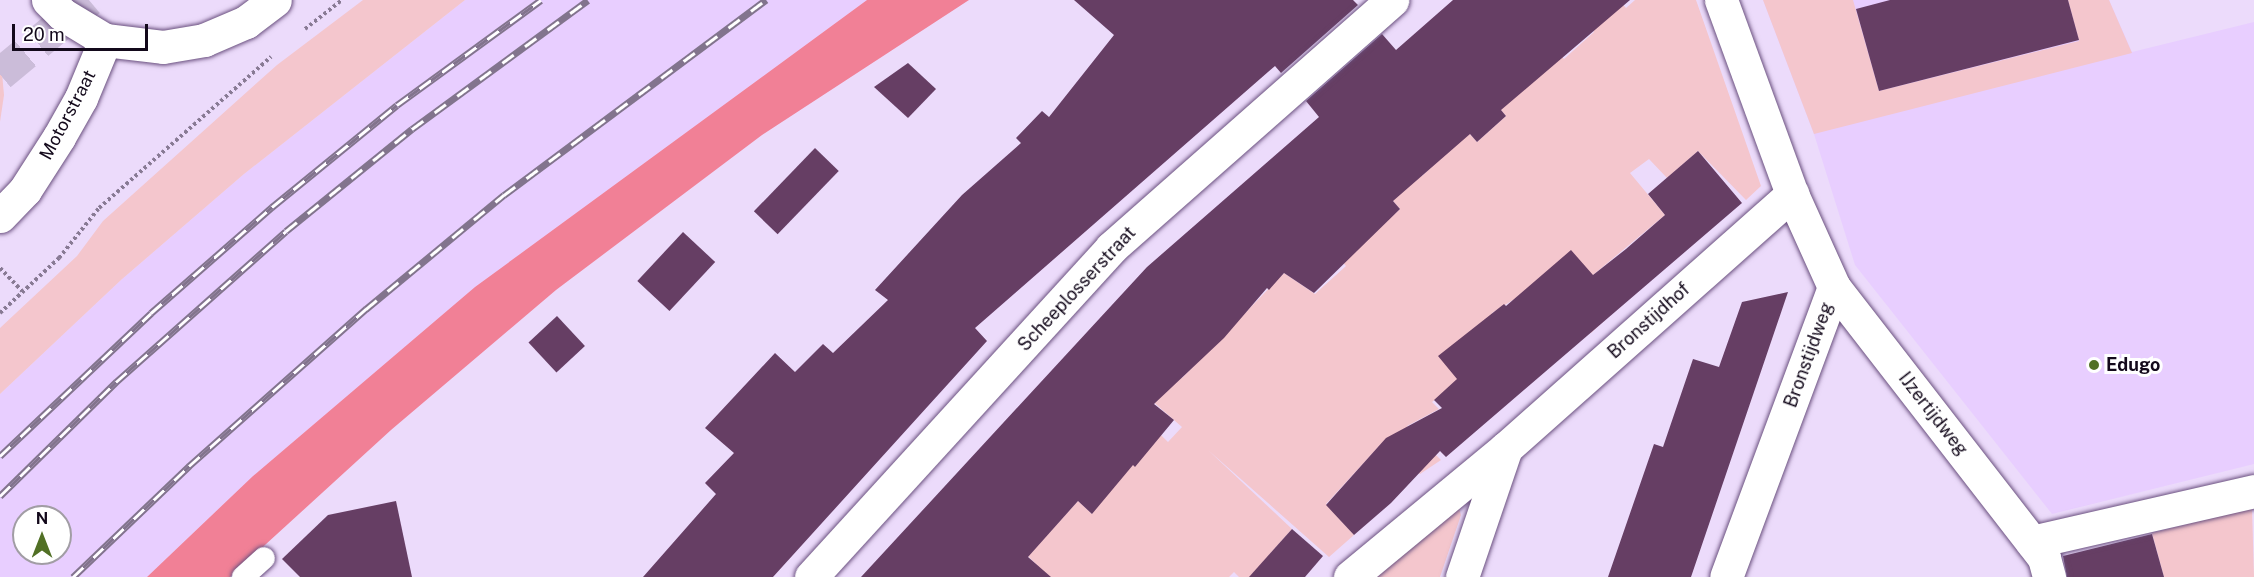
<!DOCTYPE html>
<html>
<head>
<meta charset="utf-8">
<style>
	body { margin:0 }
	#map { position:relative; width:2254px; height:577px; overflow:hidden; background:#ecdbfb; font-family:"Public Sans",sans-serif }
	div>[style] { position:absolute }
	.built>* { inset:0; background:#e8ceff }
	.green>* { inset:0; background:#f4c6cd }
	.forest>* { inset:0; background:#f18096 }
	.building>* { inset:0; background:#663e64; transform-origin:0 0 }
	.trunk-tunnel>* { height:33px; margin-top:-16.5px; transform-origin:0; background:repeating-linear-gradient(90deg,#cbbcd9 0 33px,transparent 0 49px) }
	.path>* { height:4px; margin-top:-2px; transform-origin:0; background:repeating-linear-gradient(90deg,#887a94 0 3px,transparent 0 6px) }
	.roads { filter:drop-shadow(0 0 2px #6a507f) drop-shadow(0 0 2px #6a507f) }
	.service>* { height:22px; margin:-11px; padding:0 11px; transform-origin:11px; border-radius:11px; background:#fff }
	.minor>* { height:33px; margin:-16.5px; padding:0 16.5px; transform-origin:16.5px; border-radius:16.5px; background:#fff }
	.tertiary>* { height:33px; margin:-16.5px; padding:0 16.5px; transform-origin:16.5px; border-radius:16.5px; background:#fff }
	.rail>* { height:7px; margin-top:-3.5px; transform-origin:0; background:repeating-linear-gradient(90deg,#fff 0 14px,#82748d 0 28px); box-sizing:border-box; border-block:2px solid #82748d }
	.dots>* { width:16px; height:16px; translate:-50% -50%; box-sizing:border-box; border:3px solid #fff; border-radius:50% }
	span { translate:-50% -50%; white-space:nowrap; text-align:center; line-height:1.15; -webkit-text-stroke:6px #fff; paint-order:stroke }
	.street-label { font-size:18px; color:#13091b }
	.poi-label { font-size:18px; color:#13091b; font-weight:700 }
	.left { translate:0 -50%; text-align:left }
	.north { position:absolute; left:12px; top:505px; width:60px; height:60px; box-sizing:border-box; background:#fff; border:2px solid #a19da4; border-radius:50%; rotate:0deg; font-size:16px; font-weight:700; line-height:24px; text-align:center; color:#13091b }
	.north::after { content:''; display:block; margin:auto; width:21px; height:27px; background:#517025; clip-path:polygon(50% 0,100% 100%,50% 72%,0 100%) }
	.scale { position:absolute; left:12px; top:24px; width:136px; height:27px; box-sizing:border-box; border:3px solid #13091b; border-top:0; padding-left:8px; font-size:18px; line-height:21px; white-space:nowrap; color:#13091b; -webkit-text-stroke:4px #fff; paint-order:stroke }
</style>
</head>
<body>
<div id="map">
	<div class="built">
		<i style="clip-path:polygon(evenodd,465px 0,867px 0,475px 287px,253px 476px,147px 577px,0 577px,0 394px,121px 280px,244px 174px,465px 0,24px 517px,60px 517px,60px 553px,24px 553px,24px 517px)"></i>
		<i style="clip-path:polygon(1763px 0,2109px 0,2132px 52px,2254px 22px,2254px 464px,2052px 514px,1855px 265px,1814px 134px)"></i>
	</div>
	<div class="green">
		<i style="clip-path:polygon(363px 0,465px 0,244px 174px,121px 280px,0 394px,0 328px,77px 256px,103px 221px,277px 65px)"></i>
		<i style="clip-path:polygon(1619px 0,1626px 8px,1635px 0,1696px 0,1761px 186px,1746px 200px,1698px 151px,1667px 178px,1649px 159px,1630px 173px,1665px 215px,1593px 275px,1620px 306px,1591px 333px,1553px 288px,1525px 311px,1513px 300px,1492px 313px,1484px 362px,1432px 402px,1439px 409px,1407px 426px,1441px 460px,1420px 474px,1381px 444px,1326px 504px,1354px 535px,1329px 557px,1208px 450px,1292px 529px,1268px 556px,1291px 577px,1239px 577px,1234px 572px,1229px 577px,1028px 577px,1038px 566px,1028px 556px,1078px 501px,1092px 514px,1132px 407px,1168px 442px,1182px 427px,1081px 339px,1106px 312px,1182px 378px,1284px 273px,1315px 294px,1346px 266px,1300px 214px,1364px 242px,1400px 209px,1375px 180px,1403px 155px,1422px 176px,1468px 132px,1477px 142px,1506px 116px,1495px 103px,1554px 47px,1564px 59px,1594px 32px,1590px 26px)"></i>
		<i style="clip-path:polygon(1763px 0,1853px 0,1879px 91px,2079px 41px,2068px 0,2109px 0,2132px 53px,1814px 134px)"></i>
		<i style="clip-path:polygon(0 51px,4px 95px,0 122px)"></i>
		<i style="clip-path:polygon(1458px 505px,1461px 515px,1440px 577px,1371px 577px)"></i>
		<i style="clip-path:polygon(2252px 508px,2254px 577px,2164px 577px,2152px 533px)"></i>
	</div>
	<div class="forest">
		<i style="clip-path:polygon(867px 0,969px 0,762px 135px,556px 290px,391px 430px,230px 577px,147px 577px,253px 476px,475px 287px)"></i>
	</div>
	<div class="building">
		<i style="clip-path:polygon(1074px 0,1353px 0,1358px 5px,1281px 73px,1275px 66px,975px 328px,987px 341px,773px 577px,643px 577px,716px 494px,705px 483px,734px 453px,705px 428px,775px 353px,795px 372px,823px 344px,833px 353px,888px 300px,875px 290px,962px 195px,1021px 143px,1016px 138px,1042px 111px,1049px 117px,1114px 35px)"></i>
		<i style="clip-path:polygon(1453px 0,1630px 0,1501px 110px,1506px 116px,1477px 142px,1470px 134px,1393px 201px,1400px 209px,1314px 293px,1284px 273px,1269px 290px,1267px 288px,1224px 338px,1154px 404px,1174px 420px,1135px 467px,1133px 465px,1092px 514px,1078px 501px,1028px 557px,1051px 577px,861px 577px,1147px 267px,1319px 117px,1306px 101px,1382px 34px,1396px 50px)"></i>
		<i style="clip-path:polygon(1890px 0,2068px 0,2079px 40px,1879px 91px,1856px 9px)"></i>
		<i style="clip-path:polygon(908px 63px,936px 89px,908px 118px,874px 87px)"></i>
		<i style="left:815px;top:148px;width:33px;height:88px;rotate:44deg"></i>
		<i style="clip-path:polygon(1698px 151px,1742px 203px,1446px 457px,1440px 451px,1391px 503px,1354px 535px,1326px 505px,1386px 438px,1442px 408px,1434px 400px,1457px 379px,1438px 356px,1504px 304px,1506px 306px,1571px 250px,1593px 275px,1626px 249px,1665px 215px,1648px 194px)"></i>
		<i style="left:683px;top:232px;width:44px;height:67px;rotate:43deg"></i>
		<i style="clip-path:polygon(1788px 292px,1691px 577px,1608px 577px,1654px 444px,1663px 447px,1693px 359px,1719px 367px,1742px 302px)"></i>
		<i style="left:557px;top:316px;width:41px;height:39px;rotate:47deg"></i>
		<i style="clip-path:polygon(396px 501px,412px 577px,300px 577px,282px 559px,328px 515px)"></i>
		<i style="clip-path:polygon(1292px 529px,1323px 556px,1305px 577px,1249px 577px)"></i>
		<i style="clip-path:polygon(2152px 534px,2164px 577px,2067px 577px,2063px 556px)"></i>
	</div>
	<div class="trunk-tunnel">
		<i style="left:0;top:74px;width:116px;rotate:-39.7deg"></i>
	</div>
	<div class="path">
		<i style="left:305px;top:29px;width:47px;rotate:-38.1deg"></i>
		<i style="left:0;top:268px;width:32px;rotate:46deg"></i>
		<i style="left:0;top:313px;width:81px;rotate:-43deg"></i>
		<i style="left:59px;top:258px;width:64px;rotate:-51.3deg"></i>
		<i style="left:99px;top:208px;width:229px;rotate:-41.3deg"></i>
	</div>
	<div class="roads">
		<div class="service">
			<i style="left:243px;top:577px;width:28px;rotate:-42deg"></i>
		</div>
		<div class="minor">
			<i style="left:1721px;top:0;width:207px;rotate:69.9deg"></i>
			<i style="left:1792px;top:194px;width:102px;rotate:65.7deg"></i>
			<i style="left:1834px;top:287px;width:309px;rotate:110.4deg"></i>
			<i style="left:1834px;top:287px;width:343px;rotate:52.2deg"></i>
			<i style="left:2044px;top:558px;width:20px;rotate:75deg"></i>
			<i style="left:2032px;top:542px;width:228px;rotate:-12.9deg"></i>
			<i style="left:811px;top:577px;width:445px;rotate:-47.6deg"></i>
			<i style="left:1111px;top:248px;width:375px;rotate:-41.4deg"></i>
			<i style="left:1350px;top:577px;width:202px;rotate:-39.6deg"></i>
			<i style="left:1506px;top:448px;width:383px;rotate:-41.6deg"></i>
			<i style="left:1462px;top:577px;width:136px;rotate:-71.2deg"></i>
		</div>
		<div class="tertiary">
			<i style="left:48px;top:0;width:20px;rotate:45deg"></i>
			<i style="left:62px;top:14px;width:50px;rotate:31.2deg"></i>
			<i style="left:105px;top:40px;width:58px;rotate:6.9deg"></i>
			<i style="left:163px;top:47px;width:42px;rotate:-9.7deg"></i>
			<i style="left:204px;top:40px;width:46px;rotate:-23.2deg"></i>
			<i style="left:246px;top:22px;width:36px;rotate:-37deg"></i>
			<i style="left:0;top:216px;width:36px;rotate:-46deg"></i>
			<i style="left:25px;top:190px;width:63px;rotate:-57.3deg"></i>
			<i style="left:59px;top:137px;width:45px;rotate:-60.6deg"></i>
			<i style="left:81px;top:98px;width:63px;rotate:-67.5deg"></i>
		</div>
	</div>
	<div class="rail">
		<i style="left:0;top:456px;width:208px;rotate:-43.4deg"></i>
		<i style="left:151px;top:313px;width:161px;rotate:-41.2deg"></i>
		<i style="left:272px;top:207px;width:161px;rotate:-39.2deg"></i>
		<i style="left:397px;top:105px;width:178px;rotate:-36.1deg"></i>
		<i style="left:0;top:496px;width:163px;rotate:-44.5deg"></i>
		<i style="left:116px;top:382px;width:227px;rotate:-41.6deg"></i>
		<i style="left:286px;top:231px;width:162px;rotate:-39deg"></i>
		<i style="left:412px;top:129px;width:218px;rotate:-36.2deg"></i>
		<i style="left:73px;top:577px;width:161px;rotate:-43.7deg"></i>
		<i style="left:189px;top:466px;width:237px;rotate:-41.6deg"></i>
		<i style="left:366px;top:309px;width:179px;rotate:-39.6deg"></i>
		<i style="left:504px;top:195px;width:327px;rotate:-36.7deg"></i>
	</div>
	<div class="dots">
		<i style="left:2094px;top:365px;background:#517025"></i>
	</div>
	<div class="street-label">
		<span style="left:68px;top:115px;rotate:-62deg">Motorstraat</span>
		<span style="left:1077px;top:289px;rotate:-47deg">Scheeplosserstraat</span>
		<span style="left:1649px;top:321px;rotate:-42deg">Bronstijdhof</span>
		<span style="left:1809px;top:355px;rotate:-70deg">Bronstijdweg</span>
		<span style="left:1933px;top:414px;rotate:52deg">IJzertijdweg</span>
	</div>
	<div class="poi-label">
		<span class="left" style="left:2106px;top:365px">Edugo</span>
	</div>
	<div class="north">N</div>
	<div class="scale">20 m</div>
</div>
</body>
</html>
